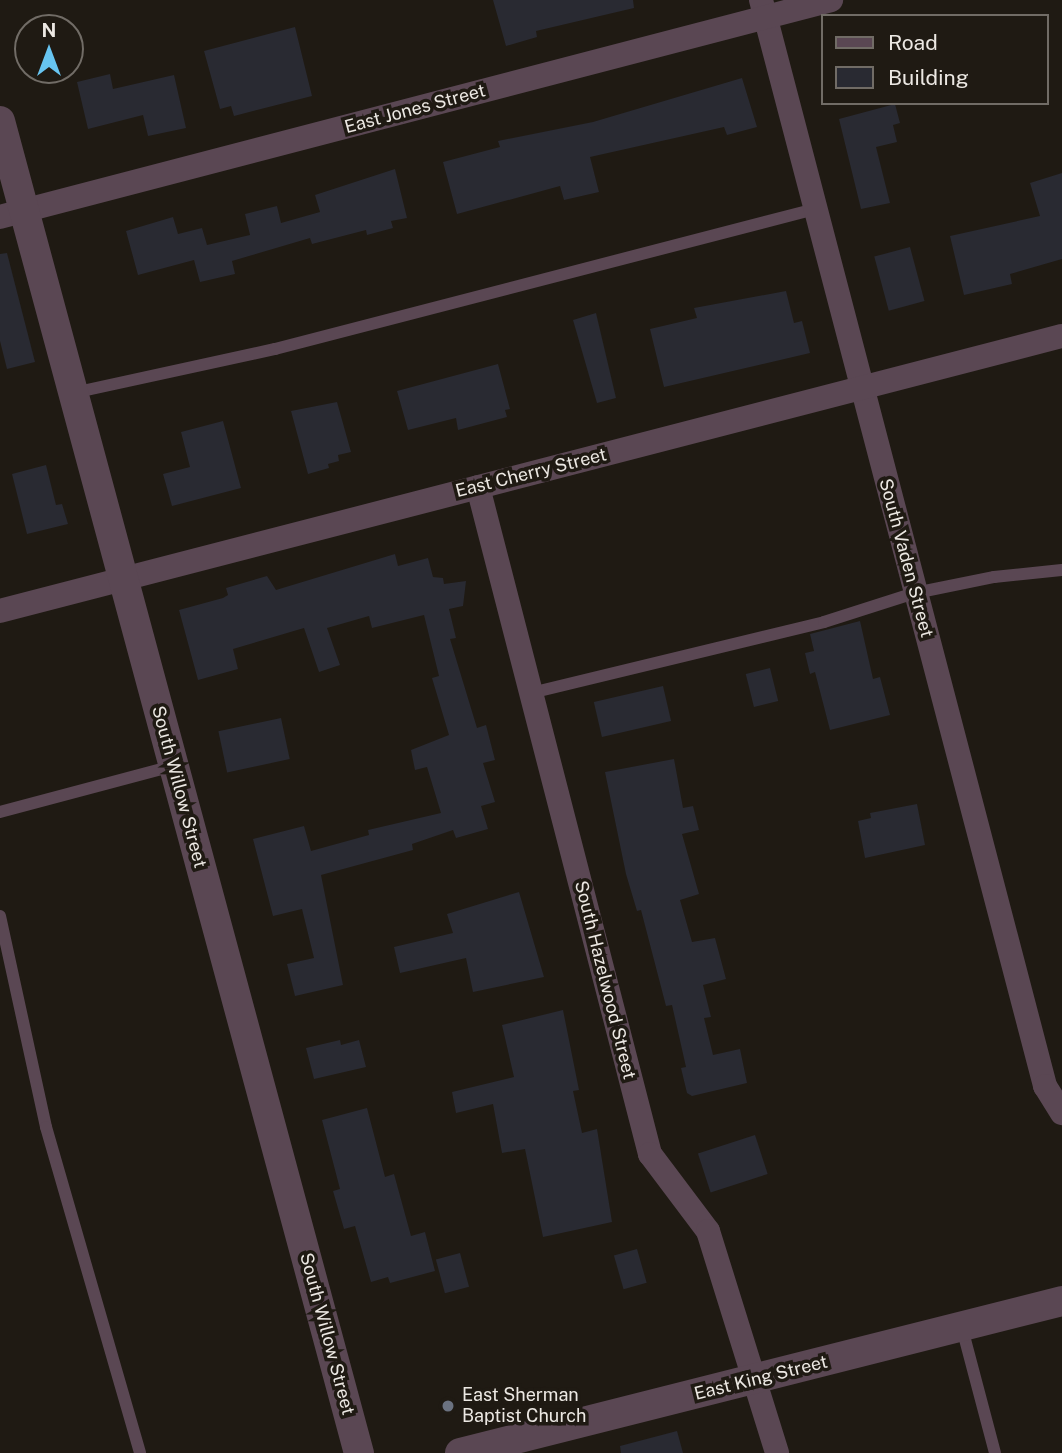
<!DOCTYPE html>
<html>
<head>
<meta charset="utf-8">
<style>
	body { margin:0 }
	#map { position:relative; width:1062px; height:1453px; overflow:hidden; background:#1f1a13; font-family:"Public Sans",sans-serif }
	div>[style] { position:absolute }
	.building>* { inset:0; background:#292a32; transform-origin:0 0 }
	.service>* { height:12px; margin:-6px; padding:0 6px; transform-origin:6px; border-radius:6px; background:#5a4753 }
	.minor>* { height:24px; margin:-12px; padding:0 12px; transform-origin:12px; border-radius:12px; background:#5a4753 }
	.tertiary>* { height:30px; margin:-15px; padding:0 15px; transform-origin:15px; border-radius:15px; background:#5a4753 }
	.dots>* { width:19px; height:19px; translate:-50% -50%; box-sizing:border-box; border:4px solid #1f1a13; border-radius:50% }
	span { translate:-50% -50%; white-space:nowrap; text-align:center; line-height:1.15; -webkit-text-stroke:7px #1f1a13; paint-order:stroke }
	.street-label { font-size:18px; color:#ece8e3 }
	.poi-label { font-size:18px; color:#ece8e3 }
	.left { translate:0 -50%; text-align:left }
	.legend { position:absolute; left:821px; top:14px; width:228px; height:91px; box-sizing:border-box; background:#1f1a13; border:2px solid #716c66; margin:0; padding:9px 12px; list-style:none; font-size:21px; color:#ece8e3 }
	.legend li { display:flex; align-items:center; gap:14px; height:35px }
	.legend b { width:35px; border:2px solid #716c66 }
	.north { position:absolute; left:14px; top:14px; width:70px; height:70px; box-sizing:border-box; background:#1f1a13; border:2px solid #716c66; border-radius:50%; rotate:0deg; font-size:19px; font-weight:700; line-height:28px; text-align:center; color:#ece8e3 }
	.north::after { content:''; display:block; margin:auto; width:24px; height:32px; background:#67c4f0; clip-path:polygon(50% 0,100% 100%,50% 72%,0 100%) }
</style>
</head>
<body>
<div id="map">
	<div class="building">
		<i style="clip-path:polygon(493px 0,633px 0,634px 8px,536px 31px,537px 37px,506px 46px)"></i>
		<i style="clip-path:polygon(295px 27px,312px 96px,234px 116px,231px 106px,220px 109px,204px 51px)"></i>
		<i style="clip-path:polygon(110px 74px,113px 89px,174px 75px,186px 128px,148px 136px,143px 115px,88px 129px,77px 82px)"></i>
		<i style="clip-path:polygon(742px 78px,757px 127px,727px 135px,724px 127px,590px 157px,599px 192px,564px 200px,560px 186px,457px 214px,443px 162px,500px 147px,498px 141px,593px 122px)"></i>
		<i style="clip-path:polygon(895px 104px,900px 123px,893px 125px,897px 142px,876px 147px,890px 203px,861px 209px,839px 119px)"></i>
		<i style="clip-path:polygon(395px 169px,407px 218px,391px 221px,393px 228px,367px 235px,366px 230px,312px 244px,310px 238px,232px 261px,235px 274px,200px 282px,194px 260px,138px 275px,126px 231px,173px 217px,178px 234px,202px 228px,207px 245px,250px 235px,245px 214px,277px 206px,281px 223px,320px 212px,315px 195px)"></i>
		<i style="clip-path:polygon(1062px 173px,1062px 259px,1010px 274px,1012px 284px,964px 295px,950px 236px,1040px 216px,1030px 183px)"></i>
		<i style="left:910px;top:247px;width:56px;height:37px;rotate:75deg"></i>
		<i style="clip-path:polygon(7px 253px,35px 362px,7px 369px,0 341px,0 254px)"></i>
		<i style="clip-path:polygon(786px 291px,794px 323px,802px 321px,810px 353px,664px 387px,650px 329px,697px 318px,694px 308px)"></i>
		<i style="clip-path:polygon(596px 313px,616px 398px,597px 403px,573px 320px)"></i>
		<i style="clip-path:polygon(498px 364px,510px 409px,505px 410px,507px 417px,458px 430px,456px 418px,408px 430px,397px 391px)"></i>
		<i style="clip-path:polygon(337px 402px,351px 452px,338px 455px,339px 461px,328px 464px,329px 468px,308px 474px,291px 411px)"></i>
		<i style="clip-path:polygon(223px 421px,241px 488px,172px 506px,163px 474px,190px 467px,181px 432px)"></i>
		<i style="clip-path:polygon(46px 465px,56px 505px,62px 504px,68px 524px,27px 534px,12px 474px)"></i>
		<i style="clip-path:polygon(395px 554px,398px 566px,428px 558px,433px 577px,443px 578px,444px 584px,466px 581px,463px 606px,449px 609px,456px 638px,450px 639px,477px 728px,486px 725px,495px 760px,483px 763px,495px 802px,481px 806px,488px 829px,456px 838px,453px 830px,412px 844px,413px 850px,321px 875px,343px 985px,295px 996px,287px 964px,314px 958px,302px 909px,273px 916px,253px 839px,304px 826px,311px 851px,369px 835px,368px 830px,441px 813px,427px 767px,415px 770px,411px 750px,449px 735px,432px 678px,439px 676px,424px 615px,372px 628px,369px 616px,327px 628px,340px 665px,319px 672px,304px 628px,233px 649px,238px 669px,198px 680px,179px 610px,223px 598px,228px 595px,226px 588px,267px 576px,276px 590px)"></i>
		<i style="clip-path:polygon(860px 621px,873px 679px,880px 677px,890px 715px,830px 730px,815px 672px,810px 674px,805px 653px,814px 651px,810px 634px)"></i>
		<i style="left:770px;top:668px;width:34px;height:25px;rotate:76deg"></i>
		<i style="left:663px;top:686px;width:36px;height:71px;rotate:77deg"></i>
		<i style="left:281px;top:718px;width:42px;height:64px;rotate:78deg"></i>
		<i style="clip-path:polygon(674px 759px,683px 808px,693px 806px,699px 830px,682px 834px,699px 894px,680px 900px,692px 942px,715px 938px,726px 979px,703px 985px,711px 1017px,704px 1018px,713px 1055px,740px 1049px,747px 1083px,692px 1096px,687px 1093px,681px 1068px,686px 1067px,672px 1005px,666px 1006px,641px 910px,637px 911px,626px 874px,605px 772px)"></i>
		<i style="clip-path:polygon(917px 804px,925px 845px,865px 858px,858px 821px,871px 818px,870px 813px)"></i>
		<i style="clip-path:polygon(519px 892px,544px 977px,473px 992px,466px 958px,400px 973px,394px 947px,453px 933px,447px 914px)"></i>
		<i style="clip-path:polygon(563px 1010px,579px 1090px,573px 1091px,582px 1133px,597px 1129px,612px 1222px,543px 1237px,525px 1149px,502px 1153px,493px 1104px,456px 1113px,452px 1092px,514px 1077px,502px 1025px)"></i>
		<i style="clip-path:polygon(340px 1040px,341px 1045px,359px 1040px,366px 1067px,314px 1079px,306px 1048px)"></i>
		<i style="clip-path:polygon(367px 1108px,385px 1177px,394px 1174px,411px 1236px,425px 1232px,435px 1271px,390px 1283px,388px 1277px,371px 1282px,355px 1226px,344px 1229px,333px 1191px,340px 1189px,322px 1120px)"></i>
		<i style="left:755px;top:1135px;width:41px;height:60px;rotate:72deg"></i>
		<i style="left:637px;top:1249px;width:35px;height:24px;rotate:74deg"></i>
		<i style="left:460px;top:1253px;width:35px;height:25px;rotate:75deg"></i>
		<i style="clip-path:polygon(677px 1431px,683px 1453px,621px 1453px,620px 1446px)"></i>
	</div>
	<div class="service">
		<i style="left:73px;top:393px;width:207px;rotate:-12.3deg"></i>
		<i style="left:275px;top:349px;width:558px;rotate:-14.53deg"></i>
		<i style="left:531px;top:693px;width:301px;rotate:-13.6deg"></i>
		<i style="left:824px;top:622px;width:96px;rotate:-17.7deg"></i>
		<i style="left:915px;top:593px;width:81px;rotate:-11.4deg"></i>
		<i style="left:994px;top:577px;width:68px;rotate:-5.9deg"></i>
		<i style="left:0;top:812px;width:179px;rotate:-14.9deg"></i>
		<i style="left:0;top:916px;width:216px;rotate:77.7deg"></i>
		<i style="left:46px;top:1127px;width:339px;rotate:73.9deg"></i>
		<i style="left:962px;top:1328px;width:129px;rotate:75.2deg"></i>
	</div>
	<div class="minor">
		<i style="left:761px;top:0;width:1123px;rotate:75.34deg"></i>
		<i style="left:1045px;top:1086px;width:32px;rotate:58deg"></i>
		<i style="left:0;top:217px;width:859px;rotate:-14.63deg"></i>
		<i style="left:478px;top:487px;width:689px;rotate:75.54deg"></i>
		<i style="left:650px;top:1154px;width:96px;rotate:53deg"></i>
		<i style="left:708px;top:1231px;width:232px;rotate:72.7deg"></i>
		<i style="left:0;top:611px;width:1097px;rotate:-14.52deg"></i>
	</div>
	<div class="tertiary">
		<i style="left:0;top:121px;width:1380px;rotate:74.92deg"></i>
		<i style="left:460px;top:1453px;width:621px;rotate:-14.17deg"></i>
	</div>
	<div class="dots">
		<i style="left:448px;top:1406px;background:#6b7280"></i>
	</div>
	<div class="street-label">
		<span style="left:415px;top:109px;rotate:-15deg">East Jones Street</span>
		<span style="left:531px;top:473px;rotate:-14deg">East Cherry Street</span>
		<span style="left:906px;top:558px;rotate:75deg">South Vaden Street</span>
		<span style="left:179px;top:787px;rotate:75deg">South Willow Street</span>
		<span style="left:605px;top:980px;rotate:76deg">South Hazelwood Street</span>
		<span style="left:327px;top:1334px;rotate:75deg">South Willow Street</span>
		<span style="left:761px;top:1378px;rotate:-14deg">East King Street</span>
	</div>
	<div class="poi-label">
		<span class="left" style="left:462px;top:1406px">East Sherman<br>Baptist Church</span>
	</div>
	<ul class="legend">
	<li><b style="height:9px;background:#5a4753"></b>Road</li>
	<li><b style="height:19px;background:#292a32"></b>Building</li>
	</ul>
	<div class="north">N</div>
</div>
</body>
</html>
